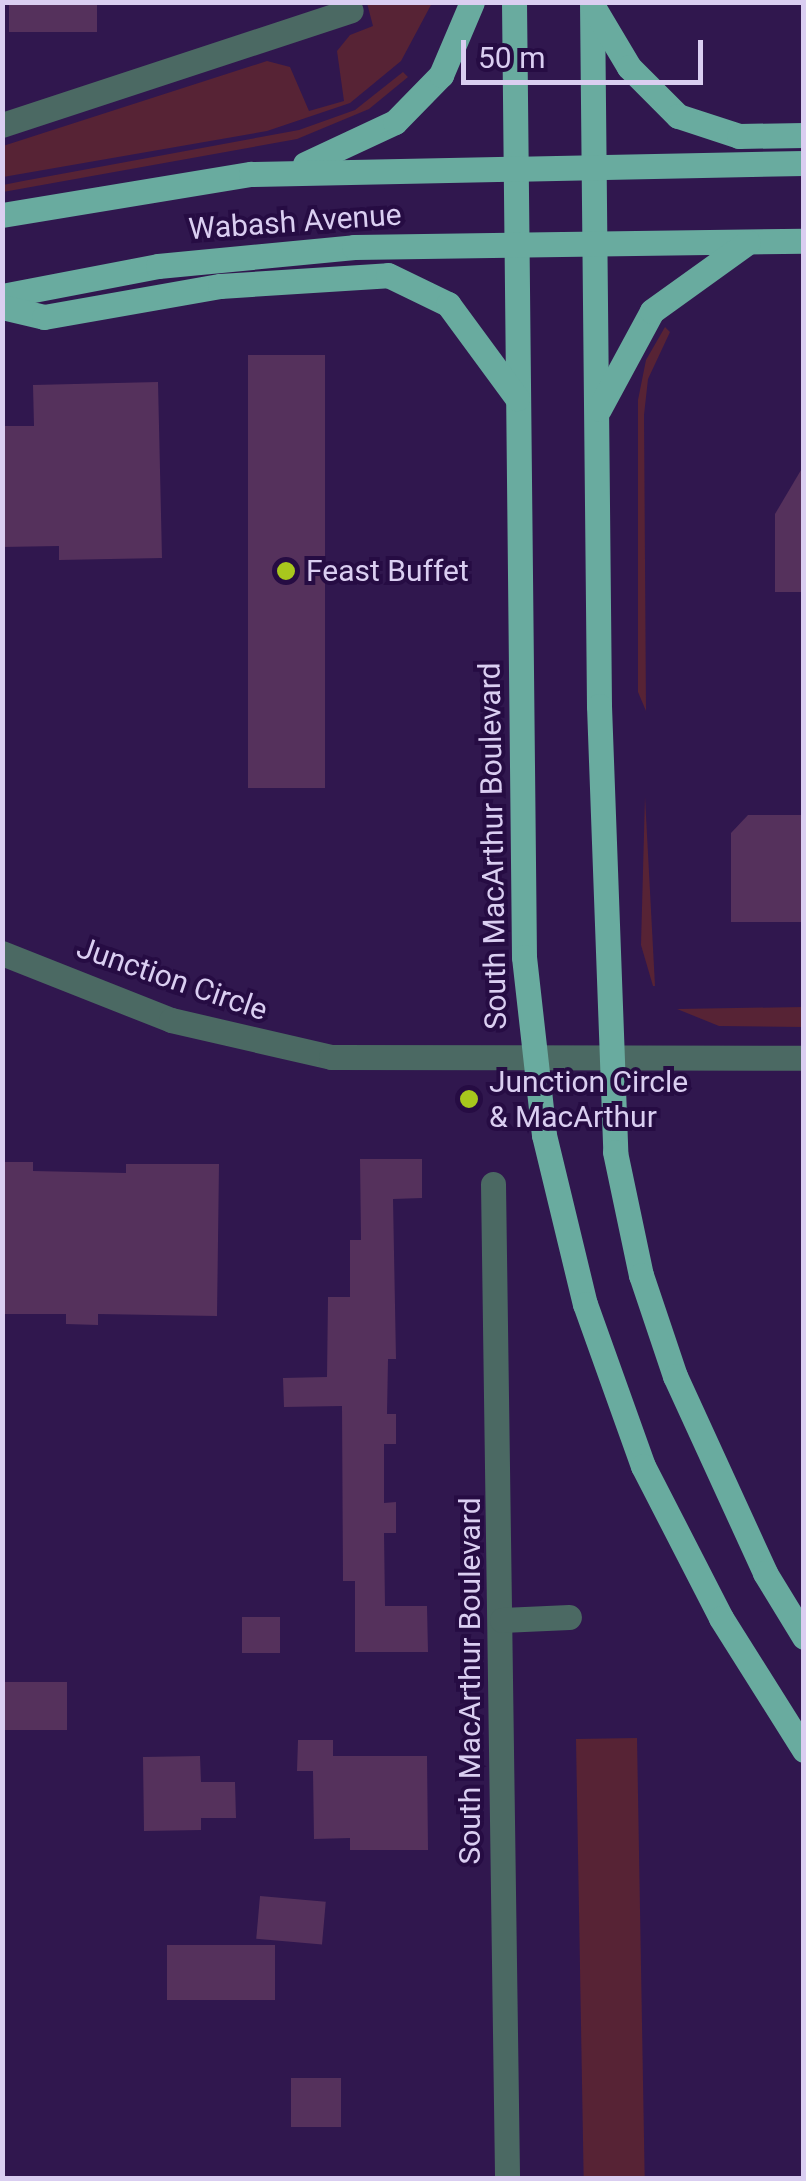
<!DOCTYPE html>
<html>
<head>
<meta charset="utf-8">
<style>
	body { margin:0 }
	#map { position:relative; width:806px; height:2181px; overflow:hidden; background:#30174e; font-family:Roboto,sans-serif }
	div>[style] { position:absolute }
	.green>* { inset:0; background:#572335; transform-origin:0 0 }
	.building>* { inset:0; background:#55315c; transform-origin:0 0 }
	.minor>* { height:25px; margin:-12.5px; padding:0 12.5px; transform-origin:12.5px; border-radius:12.5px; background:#4b6963 }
	.major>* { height:25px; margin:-12.5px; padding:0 12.5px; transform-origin:12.5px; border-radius:12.5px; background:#69ab9f }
	.dots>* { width:28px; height:28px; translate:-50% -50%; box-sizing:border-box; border:5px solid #260c43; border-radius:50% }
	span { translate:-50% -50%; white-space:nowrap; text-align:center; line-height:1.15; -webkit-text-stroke:8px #260c43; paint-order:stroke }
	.street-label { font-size:30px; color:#dacef1 }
	.poi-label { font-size:30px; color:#dacef1 }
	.left { translate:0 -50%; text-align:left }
	.frame { position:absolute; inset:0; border:5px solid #dacef1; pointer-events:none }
	.scale { position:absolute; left:461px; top:40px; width:242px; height:45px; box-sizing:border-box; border:5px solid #dacef1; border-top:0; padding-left:12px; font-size:30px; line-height:35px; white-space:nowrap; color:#dacef1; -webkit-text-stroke:8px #260c43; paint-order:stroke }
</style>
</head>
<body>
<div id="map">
	<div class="green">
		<i style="clip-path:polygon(367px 3px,432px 3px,401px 61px,350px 103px,267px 131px,3px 177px,3px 146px,267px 61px,290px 67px,309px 111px,344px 101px,337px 51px,350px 35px,373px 26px)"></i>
		<i style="clip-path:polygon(403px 72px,408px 77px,369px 109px,297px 139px,3px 192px,3px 185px,23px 181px,299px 130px,355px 110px)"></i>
		<i style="clip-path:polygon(665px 327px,670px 332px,648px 379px,644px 415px,646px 711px,638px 692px,638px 400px,646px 360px)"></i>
		<i style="clip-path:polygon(645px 797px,655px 986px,653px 986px,641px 945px)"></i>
		<i style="clip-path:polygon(803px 1007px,803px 1027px,719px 1026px,677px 1009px)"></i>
		<i style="left:637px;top:1738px;width:440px;height:61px;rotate:89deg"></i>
	</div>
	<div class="building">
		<i style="left:9px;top:2px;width:88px;height:30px"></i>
		<i style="left:248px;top:355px;width:77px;height:433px"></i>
		<i style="clip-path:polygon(158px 382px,162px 558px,59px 560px,59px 546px,2px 547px,2px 426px,34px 426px,33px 385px)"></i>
		<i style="clip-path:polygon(804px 465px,804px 592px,775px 592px,775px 514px)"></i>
		<i style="clip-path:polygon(748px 815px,804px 815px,804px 922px,731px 922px,731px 833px)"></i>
		<i style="clip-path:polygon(360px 1159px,422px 1159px,422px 1198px,393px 1199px,396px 1359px,388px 1359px,387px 1414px,396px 1414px,396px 1444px,384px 1444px,384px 1503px,396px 1502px,396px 1533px,384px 1533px,385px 1606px,427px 1606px,428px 1652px,355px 1652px,355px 1581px,343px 1581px,342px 1406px,284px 1407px,283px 1378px,327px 1377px,328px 1297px,350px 1297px,350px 1240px,361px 1240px)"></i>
		<i style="clip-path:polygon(2px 1162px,33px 1162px,33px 1171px,126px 1173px,126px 1164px,219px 1164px,217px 1316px,98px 1314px,98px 1325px,66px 1324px,66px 1314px,2px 1314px)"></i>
		<i style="left:242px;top:1617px;width:38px;height:36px"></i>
		<i style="left:2px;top:1682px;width:65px;height:48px"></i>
		<i style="clip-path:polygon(298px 1740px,333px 1740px,333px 1756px,427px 1756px,428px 1850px,350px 1850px,350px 1838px,314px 1839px,313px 1771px,297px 1771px)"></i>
		<i style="clip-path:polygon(200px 1756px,201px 1782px,235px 1782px,236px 1818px,201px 1818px,201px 1830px,144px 1831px,143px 1757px)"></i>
		<i style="left:260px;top:1896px;width:66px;height:43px;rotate:5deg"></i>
		<i style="left:275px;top:1945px;width:55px;height:108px;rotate:90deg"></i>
		<i style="left:291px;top:2078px;width:50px;height:49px"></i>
	</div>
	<div class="minor">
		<i style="left:2px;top:125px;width:367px;rotate:-18.2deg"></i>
		<i style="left:2px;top:953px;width:182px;rotate:21.6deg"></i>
		<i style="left:171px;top:1020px;width:164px;rotate:13deg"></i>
		<i style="left:331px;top:1057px;width:473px;rotate:0.1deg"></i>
		<i style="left:493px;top:1184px;width:994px;rotate:89.19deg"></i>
		<i style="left:502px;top:1620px;width:67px;rotate:-2.6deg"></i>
	</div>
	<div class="major">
		<i style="left:514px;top:2px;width:955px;rotate:89.4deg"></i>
		<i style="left:524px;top:957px;width:179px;rotate:83.6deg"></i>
		<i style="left:544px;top:1135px;width:174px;rotate:76.4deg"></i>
		<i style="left:585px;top:1304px;width:172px;rotate:70.3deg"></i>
		<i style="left:643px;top:1466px;width:171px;rotate:62.8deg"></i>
		<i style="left:721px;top:1618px;width:156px;rotate:57.8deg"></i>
		<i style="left:592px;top:2px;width:704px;rotate:89.43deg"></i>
		<i style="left:599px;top:706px;width:446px;rotate:87.9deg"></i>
		<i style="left:615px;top:1152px;width:126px;rotate:78.1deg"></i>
		<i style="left:641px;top:1275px;width:107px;rotate:71.4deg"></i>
		<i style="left:675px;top:1376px;width:217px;rotate:65.4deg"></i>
		<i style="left:765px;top:1573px;width:75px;rotate:58.6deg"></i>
		<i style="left:595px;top:10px;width:66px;rotate:59.2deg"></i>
		<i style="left:629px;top:67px;width:69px;rotate:45deg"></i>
		<i style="left:678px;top:116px;width:64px;rotate:18.2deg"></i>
		<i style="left:739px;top:136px;width:65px;rotate:-0.9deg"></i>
		<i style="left:305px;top:164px;width:99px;rotate:-25deg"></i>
		<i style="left:395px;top:122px;width:66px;rotate:-45.6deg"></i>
		<i style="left:441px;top:75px;width:79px;rotate:-67deg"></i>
		<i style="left:2px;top:215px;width:252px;rotate:-9.4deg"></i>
		<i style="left:251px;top:174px;width:553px;rotate:-1.14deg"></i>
		<i style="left:2px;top:296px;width:159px;rotate:-10.9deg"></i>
		<i style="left:158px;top:266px;width:197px;rotate:-5.5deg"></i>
		<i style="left:354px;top:247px;width:450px;rotate:-0.8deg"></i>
		<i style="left:2px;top:307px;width:43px;rotate:13.4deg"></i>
		<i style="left:44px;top:317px;width:179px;rotate:-10deg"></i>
		<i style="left:220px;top:286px;width:168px;rotate:-3.7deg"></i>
		<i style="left:388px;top:275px;width:67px;rotate:25.8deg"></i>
		<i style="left:448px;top:304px;width:117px;rotate:53.7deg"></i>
		<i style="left:599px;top:409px;width:111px;rotate:-61.6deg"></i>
		<i style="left:652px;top:311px;width:118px;rotate:-35.7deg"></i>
	</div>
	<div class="dots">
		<i style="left:286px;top:571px;background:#a8c71d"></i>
		<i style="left:469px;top:1099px;background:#a8c71d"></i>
	</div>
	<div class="street-label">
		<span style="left:295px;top:222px;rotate:-4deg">Wabash Avenue</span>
		<span style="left:493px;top:846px;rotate:-91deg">South MacArthur Boulevard</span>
		<span style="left:172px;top:979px;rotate:19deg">Junction Circle</span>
		<span style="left:470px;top:1681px;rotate:-90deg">South MacArthur Boulevard</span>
	</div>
	<div class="poi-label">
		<span class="left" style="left:306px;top:571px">Feast Buffet</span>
		<span class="left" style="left:489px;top:1099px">Junction Circle<br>&amp; MacArthur</span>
	</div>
	<div class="frame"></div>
	<div class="scale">50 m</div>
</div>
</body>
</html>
